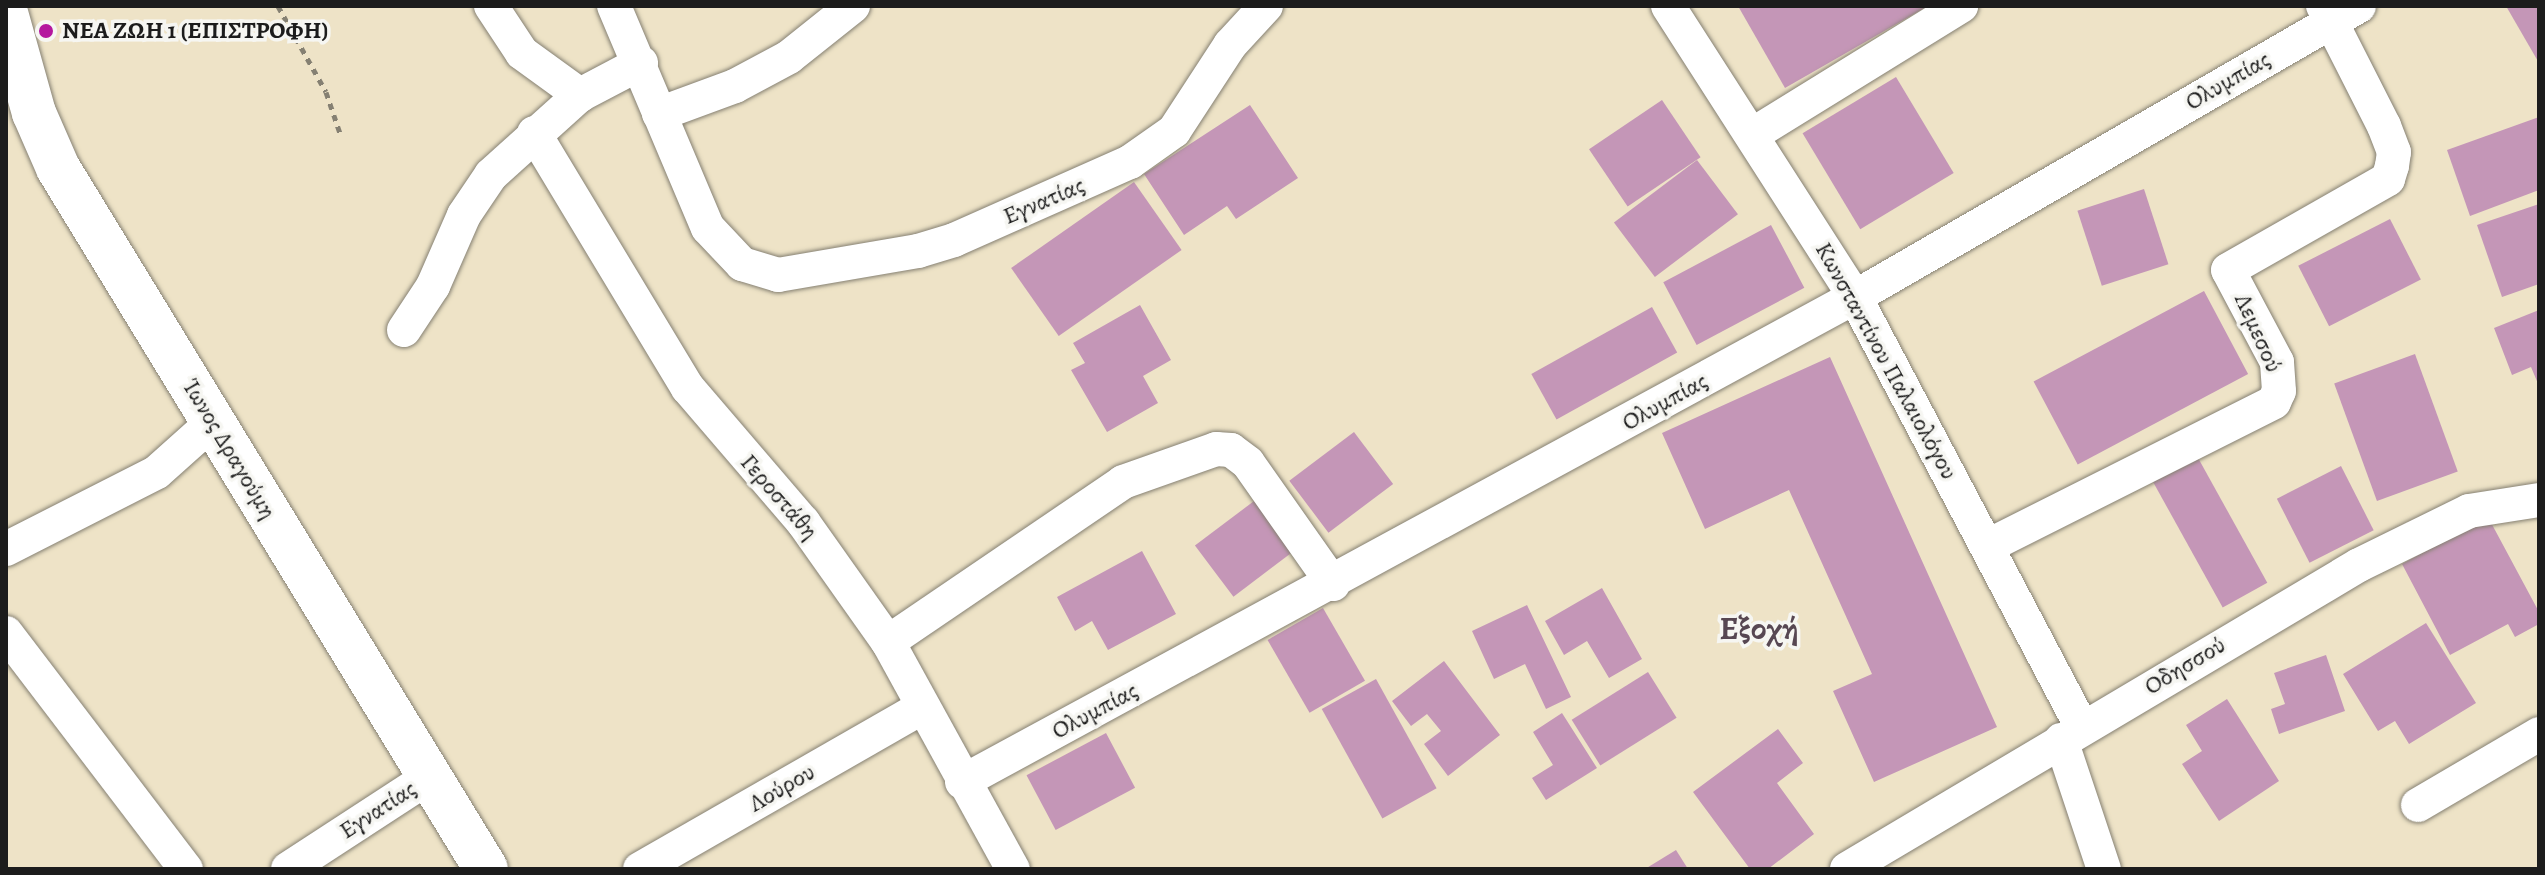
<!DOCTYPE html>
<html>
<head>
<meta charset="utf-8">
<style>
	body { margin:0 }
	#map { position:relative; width:2545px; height:875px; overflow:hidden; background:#eee3c7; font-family:Alegreya,serif }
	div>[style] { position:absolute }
	.building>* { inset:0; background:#c496b7; transform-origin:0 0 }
	.path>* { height:5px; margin-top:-2.5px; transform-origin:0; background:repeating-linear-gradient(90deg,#858072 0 6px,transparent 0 12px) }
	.roads { filter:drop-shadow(0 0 2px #858072) drop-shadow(0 0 2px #858072) }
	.minor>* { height:34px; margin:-17px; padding:0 17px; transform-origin:17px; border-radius:17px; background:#fff }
	.secondary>* { height:44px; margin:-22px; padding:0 22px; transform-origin:22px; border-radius:22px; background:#fff }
	.dots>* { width:22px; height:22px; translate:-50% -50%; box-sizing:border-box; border:4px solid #f6f6f2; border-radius:50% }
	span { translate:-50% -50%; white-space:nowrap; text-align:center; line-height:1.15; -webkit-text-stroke:7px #f6f6f2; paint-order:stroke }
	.poi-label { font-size:24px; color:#1c1c1c; font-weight:700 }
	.left { translate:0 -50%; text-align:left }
	.street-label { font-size:24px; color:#1c1c1c }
	.district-label { font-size:32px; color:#574752; font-weight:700 }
	.frame { position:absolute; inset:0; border:8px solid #1c1c1c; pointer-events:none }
</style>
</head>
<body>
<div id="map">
	<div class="building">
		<i style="clip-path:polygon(1738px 6px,1928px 6px,1785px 88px)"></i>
		<i style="clip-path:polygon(2506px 6px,2539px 6px,2539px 63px)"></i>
		<i style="left:1896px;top:77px;width:112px;height:109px;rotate:59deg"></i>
		<i style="left:1662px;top:100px;width:69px;height:88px;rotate:56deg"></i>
		<i style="clip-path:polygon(1250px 105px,1298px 178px,1236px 219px,1227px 206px,1184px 235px,1144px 174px)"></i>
		<i style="clip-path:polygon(2539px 117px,2539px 190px,2470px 216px,2447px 150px)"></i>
		<i style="left:1697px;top:160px;width:68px;height:104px;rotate:53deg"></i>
		<i style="left:1134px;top:182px;width:83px;height:150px;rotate:55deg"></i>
		<i style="left:2144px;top:189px;width:79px;height:70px;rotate:72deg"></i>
		<i style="clip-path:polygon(2539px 204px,2539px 284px,2502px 297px,2477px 225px)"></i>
		<i style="left:2390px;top:219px;width:68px;height:103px;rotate:63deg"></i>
		<i style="left:1771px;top:225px;width:71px;height:122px;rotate:62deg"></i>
		<i style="left:2204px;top:291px;width:94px;height:193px;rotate:62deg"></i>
		<i style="clip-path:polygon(1140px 305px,1171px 360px,1143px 376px,1158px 403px,1107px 432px,1071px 370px,1085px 363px,1073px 343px)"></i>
		<i style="left:1652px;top:307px;width:52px;height:138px;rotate:61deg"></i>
		<i style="clip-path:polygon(2539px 310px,2539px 386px,2531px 367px,2512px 375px,2494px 328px)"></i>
		<i style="left:2415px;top:354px;width:125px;height:86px;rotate:70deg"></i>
		<i style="clip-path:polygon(1830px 357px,1997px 727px,1874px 782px,1833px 691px,1872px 674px,1789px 490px,1705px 529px,1662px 433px)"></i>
		<i style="left:1354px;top:432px;width:65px;height:81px;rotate:53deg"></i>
		<i style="left:2197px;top:456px;width:145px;height:51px;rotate:61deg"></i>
		<i style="left:2341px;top:466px;width:72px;height:72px;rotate:63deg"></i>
		<i style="left:1266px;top:492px;width:64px;height:89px;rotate:53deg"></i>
		<i style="clip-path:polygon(2488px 517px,2539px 612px,2539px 624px,2515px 637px,2508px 624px,2450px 655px,2402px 564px)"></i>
		<i style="clip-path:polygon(1142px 551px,1176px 614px,1108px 650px,1092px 621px,1075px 631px,1057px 597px)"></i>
		<i style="clip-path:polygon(1602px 588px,1642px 659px,1609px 678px,1587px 641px,1564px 655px,1545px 621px)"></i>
		<i style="clip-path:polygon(1527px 605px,1571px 697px,1546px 709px,1525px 664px,1494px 679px,1472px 631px)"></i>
		<i style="left:1323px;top:608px;width:84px;height:64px;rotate:60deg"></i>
		<i style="clip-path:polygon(2426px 623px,2476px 703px,2409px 744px,2395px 721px,2378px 731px,2343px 674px)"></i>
		<i style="clip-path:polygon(2326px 655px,2345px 711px,2279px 734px,2271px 709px,2285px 704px,2274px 673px)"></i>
		<i style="clip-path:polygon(1444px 661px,1500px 735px,1448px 776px,1424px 744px,1441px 731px,1427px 714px,1411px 726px,1392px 701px)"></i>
		<i style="left:1648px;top:672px;width:54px;height:90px;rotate:58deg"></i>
		<i style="left:1376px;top:679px;width:125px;height:62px;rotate:61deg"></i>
		<i style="clip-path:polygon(2227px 699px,2279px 781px,2219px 821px,2182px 764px,2202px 751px,2186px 725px)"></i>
		<i style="clip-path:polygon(1562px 713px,1597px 768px,1546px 800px,1532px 778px,1553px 765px,1533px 732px)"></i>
		<i style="clip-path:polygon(1778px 729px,1803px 763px,1777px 783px,1814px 834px,1768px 869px,1750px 869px,1693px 792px)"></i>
		<i style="left:1106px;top:733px;width:62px;height:90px;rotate:62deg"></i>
		<i style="clip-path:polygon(1676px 850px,1688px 869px,1645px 869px)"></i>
	</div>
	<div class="path">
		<i style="left:278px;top:6px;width:98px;rotate:60.8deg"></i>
		<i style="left:326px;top:92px;width:46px;rotate:71.2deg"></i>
	</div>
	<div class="roads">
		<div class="minor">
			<i style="left:491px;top:6px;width:56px;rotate:56.6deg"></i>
			<i style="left:522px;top:53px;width:72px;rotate:35.9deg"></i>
			<i style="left:614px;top:6px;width:241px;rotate:67.1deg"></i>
			<i style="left:708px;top:228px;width:50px;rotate:46.6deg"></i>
			<i style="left:742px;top:264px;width:38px;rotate:17deg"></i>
			<i style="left:778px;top:275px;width:142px;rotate:-9.7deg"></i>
			<i style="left:918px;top:251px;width:38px;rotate:-17deg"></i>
			<i style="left:954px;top:240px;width:193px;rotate:-23.9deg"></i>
			<i style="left:1130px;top:162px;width:54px;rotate:-35.2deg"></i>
			<i style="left:1174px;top:131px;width:103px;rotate:-56.9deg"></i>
			<i style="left:1230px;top:45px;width:53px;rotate:-47.3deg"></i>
			<i style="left:1668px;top:6px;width:346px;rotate:57.3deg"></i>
			<i style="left:1855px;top:297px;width:487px;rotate:62.2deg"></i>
			<i style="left:659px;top:114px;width:81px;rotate:-20.2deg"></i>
			<i style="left:735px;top:86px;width:61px;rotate:-28.2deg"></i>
			<i style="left:789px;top:57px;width:82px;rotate:-38.6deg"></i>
			<i style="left:534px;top:133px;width:298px;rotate:58.9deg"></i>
			<i style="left:688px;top:388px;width:177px;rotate:49.4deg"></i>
			<i style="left:803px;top:522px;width:147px;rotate:54.7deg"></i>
			<i style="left:888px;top:642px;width:259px;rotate:61.2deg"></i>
			<i style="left:1752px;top:135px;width:246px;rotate:-31.7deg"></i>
			<i style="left:404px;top:330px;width:53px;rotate:-56.6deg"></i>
			<i style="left:433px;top:286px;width:77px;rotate:-66.4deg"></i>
			<i style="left:464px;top:215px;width:48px;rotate:-56deg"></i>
			<i style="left:491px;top:175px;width:120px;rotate:-42deg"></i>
			<i style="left:580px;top:95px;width:69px;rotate:-27.7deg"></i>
			<i style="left:1988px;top:546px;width:320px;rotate:-26.7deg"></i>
			<i style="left:2274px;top:402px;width:12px;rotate:-66deg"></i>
			<i style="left:2279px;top:391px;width:29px;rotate:-94deg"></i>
			<i style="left:2277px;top:362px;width:104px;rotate:-118deg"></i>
			<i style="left:2228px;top:270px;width:184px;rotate:-29.6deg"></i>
			<i style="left:2388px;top:179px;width:14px;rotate:-73deg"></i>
			<i style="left:2392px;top:166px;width:14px;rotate:-82deg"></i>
			<i style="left:2394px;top:152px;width:28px;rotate:-111deg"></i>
			<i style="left:2384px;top:126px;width:135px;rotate:-116.9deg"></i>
			<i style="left:6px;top:549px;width:169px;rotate:-27deg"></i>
			<i style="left:157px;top:472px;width:75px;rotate:-41.8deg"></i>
			<i style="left:6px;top:633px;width:297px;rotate:52.7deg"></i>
			<i style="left:888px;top:642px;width:284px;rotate:-34.2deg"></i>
			<i style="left:1123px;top:482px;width:99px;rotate:-19.5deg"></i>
			<i style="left:1216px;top:449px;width:15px;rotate:4deg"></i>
			<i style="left:1231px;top:450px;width:21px;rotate:37deg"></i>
			<i style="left:1248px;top:463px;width:148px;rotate:54.9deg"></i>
			<i style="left:2061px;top:740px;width:136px;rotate:71.6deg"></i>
			<i style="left:962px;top:782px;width:1016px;rotate:-28.51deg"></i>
			<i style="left:1855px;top:297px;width:582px;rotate:-30deg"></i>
			<i style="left:2418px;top:805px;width:140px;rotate:-30.4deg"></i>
			<i style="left:288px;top:869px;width:168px;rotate:-33.1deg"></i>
			<i style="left:640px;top:869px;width:326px;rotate:-29.8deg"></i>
			<i style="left:1847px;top:869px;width:595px;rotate:-30.7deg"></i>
			<i style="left:2359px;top:565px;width:123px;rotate:-26.1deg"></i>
			<i style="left:2469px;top:511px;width:71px;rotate:-8.9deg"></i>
		</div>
		<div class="secondary">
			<i style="left:6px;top:13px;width:104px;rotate:74.4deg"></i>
			<i style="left:34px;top:113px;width:60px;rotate:66.4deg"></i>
			<i style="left:58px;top:168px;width:821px;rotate:58.59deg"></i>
		</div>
	</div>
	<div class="dots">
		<i style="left:46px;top:31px;background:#b5179e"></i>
	</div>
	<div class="poi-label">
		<span class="left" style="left:62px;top:31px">ΝΕΑ ΖΩΗ 1 (ΕΠΙΣΤΡΟΦΗ)</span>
	</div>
	<div class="street-label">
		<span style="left:2228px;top:81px;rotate:-30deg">Ολυμπίας</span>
		<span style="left:1044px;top:201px;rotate:-23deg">Εγνατίας</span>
		<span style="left:2258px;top:333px;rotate:66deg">Λεμεσού</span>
		<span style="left:1886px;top:361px;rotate:61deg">Κωνσταντίνου Παλαιολόγου</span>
		<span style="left:1665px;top:402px;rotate:-29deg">Ολυμπίας</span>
		<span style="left:229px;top:449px;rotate:59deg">Ίωνος Δραγούμη</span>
		<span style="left:779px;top:497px;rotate:49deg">Γεροστάθη</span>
		<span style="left:2185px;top:666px;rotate:-31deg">Οδησσού</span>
		<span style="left:1095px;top:711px;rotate:-28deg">Ολυμπίας</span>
		<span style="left:782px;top:788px;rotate:-30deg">Λούρου</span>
		<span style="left:378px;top:810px;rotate:-33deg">Εγνατίας</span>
	</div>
	<div class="district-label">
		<span style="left:1759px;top:628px">Εξοχή</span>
	</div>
	<div class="frame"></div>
</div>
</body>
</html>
